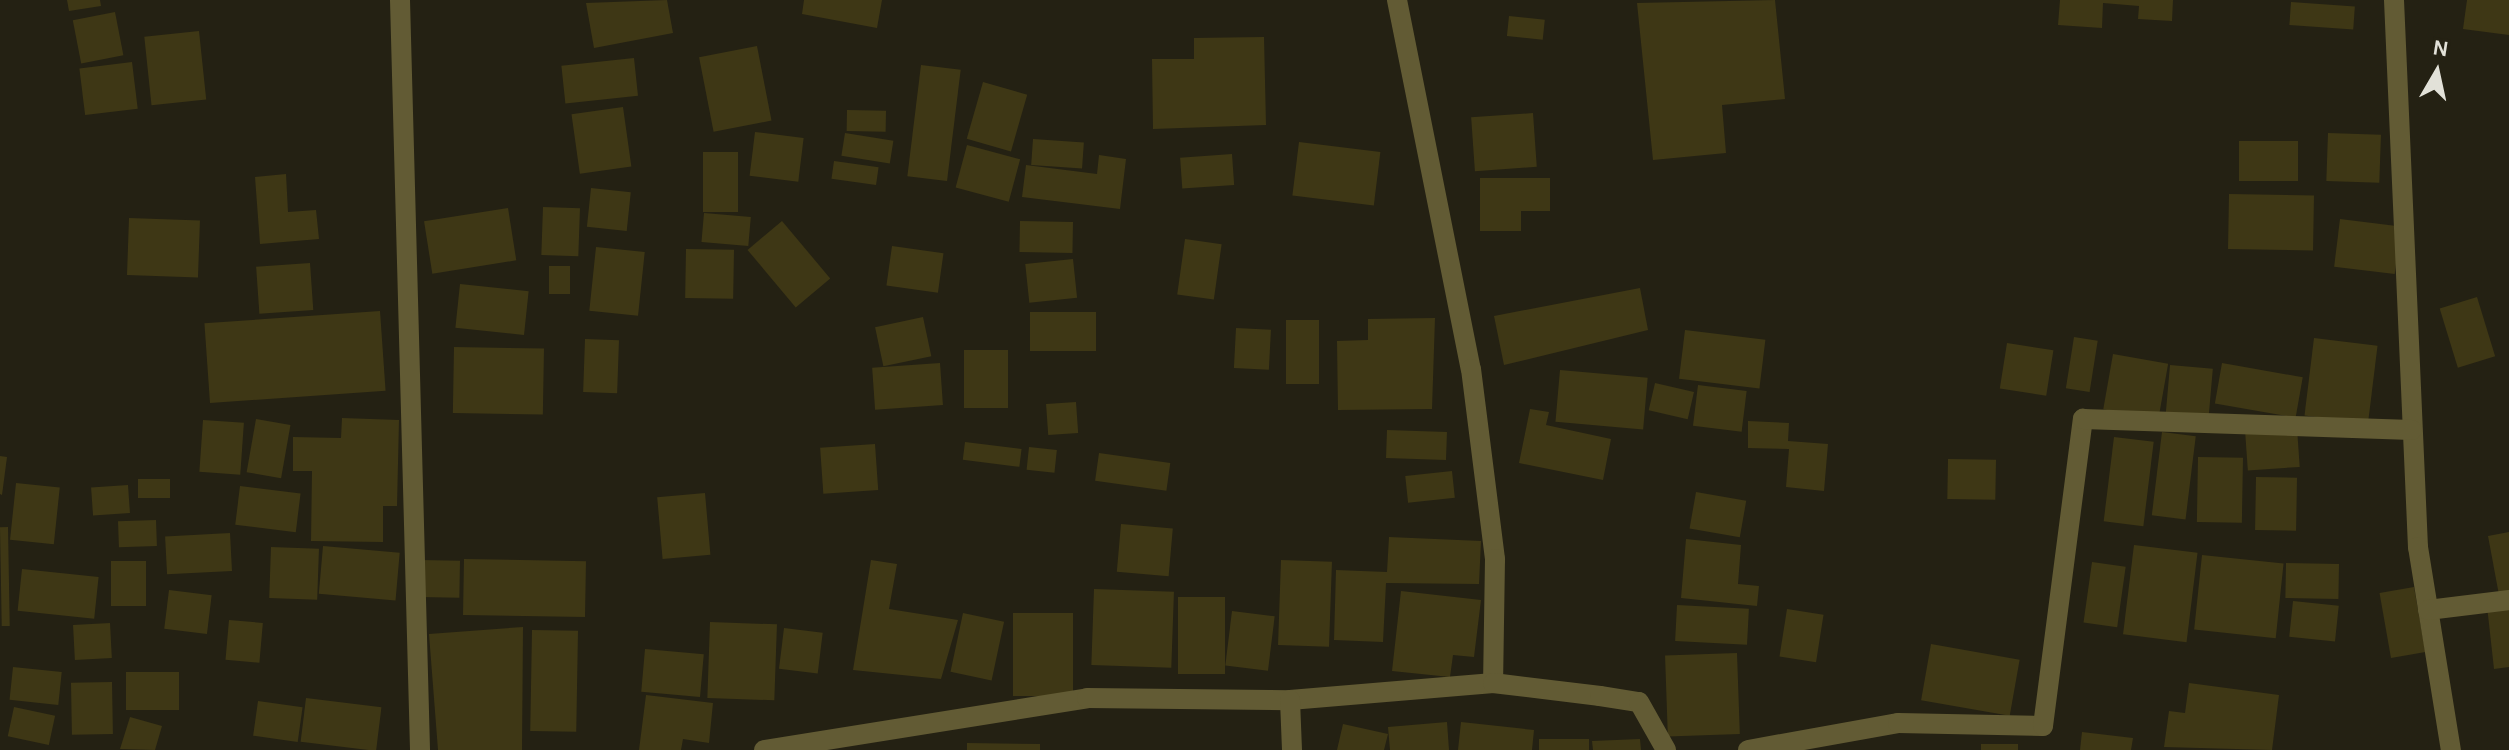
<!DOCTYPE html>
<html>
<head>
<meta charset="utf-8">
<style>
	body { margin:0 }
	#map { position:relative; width:2509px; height:750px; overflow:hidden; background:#242113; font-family:Karla,sans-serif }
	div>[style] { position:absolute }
	.building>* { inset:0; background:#3e3715; transform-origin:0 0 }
	.street>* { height:20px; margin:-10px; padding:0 10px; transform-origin:10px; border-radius:10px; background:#625b34 }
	span { translate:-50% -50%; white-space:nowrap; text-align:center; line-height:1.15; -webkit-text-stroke:6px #242113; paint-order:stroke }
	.north { position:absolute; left:2397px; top:32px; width:80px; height:80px; -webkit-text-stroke:6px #242113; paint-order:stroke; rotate:9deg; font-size:22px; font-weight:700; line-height:32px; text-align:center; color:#e2e1d8 }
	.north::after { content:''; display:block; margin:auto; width:28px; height:36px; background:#e2e1d8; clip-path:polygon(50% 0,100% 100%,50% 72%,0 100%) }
</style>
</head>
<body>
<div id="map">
	<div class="building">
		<i style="clip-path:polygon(67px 0,100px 0,101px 6px,69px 11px)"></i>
		<i style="clip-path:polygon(667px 0,673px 33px,594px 48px,586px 3px)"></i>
		<i style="clip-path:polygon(804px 0,882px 0,877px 28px,802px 14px)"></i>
		<i style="clip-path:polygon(1775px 0,1785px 99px,1722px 105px,1726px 153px,1653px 160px,1637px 3px)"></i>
		<i style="clip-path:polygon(2060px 0,2173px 0,2172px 21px,2138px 19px,2139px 6px,2103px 3px,2102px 28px,2058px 25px)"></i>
		<i style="clip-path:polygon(2467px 0,2509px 0,2509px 35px,2463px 29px)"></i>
		<i style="left:2291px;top:2px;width:64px;height:23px;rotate:4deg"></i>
		<i style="left:115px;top:12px;width:44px;height:43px;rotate:79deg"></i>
		<i style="left:1509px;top:16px;width:36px;height:20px;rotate:6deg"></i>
		<i style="left:199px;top:31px;width:69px;height:55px;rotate:84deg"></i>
		<i style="clip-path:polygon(1264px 37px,1266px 125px,1153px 129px,1152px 59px,1194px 59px,1194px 38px)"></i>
		<i style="left:757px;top:46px;width:76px;height:59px;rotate:79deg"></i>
		<i style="left:634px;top:58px;width:38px;height:73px;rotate:84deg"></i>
		<i style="left:132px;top:62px;width:47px;height:53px;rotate:83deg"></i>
		<i style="left:921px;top:65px;width:40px;height:112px;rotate:7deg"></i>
		<i style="left:983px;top:82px;width:46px;height:59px;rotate:16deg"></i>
		<i style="left:623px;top:107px;width:60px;height:52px;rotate:82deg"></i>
		<i style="left:847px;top:110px;width:39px;height:21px;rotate:1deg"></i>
		<i style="left:1533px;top:113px;width:54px;height:62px;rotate:86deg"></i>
		<i style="left:755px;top:132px;width:49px;height:44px;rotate:7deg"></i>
		<i style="left:845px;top:133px;width:49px;height:23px;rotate:9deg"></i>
		<i style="left:2328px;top:133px;width:53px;height:48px;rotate:2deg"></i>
		<i style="left:1033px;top:139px;width:51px;height:26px;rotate:4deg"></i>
		<i style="left:2239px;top:141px;width:59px;height:40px"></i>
		<i style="left:1299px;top:142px;width:82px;height:54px;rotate:7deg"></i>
		<i style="left:967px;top:145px;width:55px;height:44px;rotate:15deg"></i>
		<i style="left:703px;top:152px;width:35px;height:60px"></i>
		<i style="left:1232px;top:154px;width:31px;height:52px;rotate:86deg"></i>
		<i style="clip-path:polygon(1099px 155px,1126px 159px,1120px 209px,1022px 197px,1026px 165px,1097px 174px)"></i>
		<i style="left:834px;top:161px;width:45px;height:18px;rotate:8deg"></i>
		<i style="clip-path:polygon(286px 174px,288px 212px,316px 210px,319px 239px,260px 244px,255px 177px)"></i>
		<i style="clip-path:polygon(1480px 178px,1550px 178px,1550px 211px,1521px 211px,1521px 231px,1480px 231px)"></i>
		<i style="left:591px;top:188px;width:40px;height:39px;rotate:6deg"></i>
		<i style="left:2229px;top:194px;width:85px;height:55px;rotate:1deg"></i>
		<i style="left:543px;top:207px;width:37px;height:48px;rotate:2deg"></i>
		<i style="left:508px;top:208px;width:53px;height:85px;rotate:81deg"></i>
		<i style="left:704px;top:213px;width:47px;height:29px;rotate:5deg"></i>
		<i style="left:129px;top:218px;width:71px;height:57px;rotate:2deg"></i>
		<i style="left:2340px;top:219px;width:61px;height:48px;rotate:7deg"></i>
		<i style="left:782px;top:221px;width:75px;height:45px;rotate:50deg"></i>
		<i style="left:1020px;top:221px;width:53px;height:31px;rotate:1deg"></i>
		<i style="left:1185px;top:239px;width:37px;height:56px;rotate:8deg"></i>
		<i style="left:892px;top:246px;width:52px;height:40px;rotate:8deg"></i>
		<i style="left:596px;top:247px;width:49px;height:64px;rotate:6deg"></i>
		<i style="left:686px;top:249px;width:48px;height:49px;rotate:1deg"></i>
		<i style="left:1073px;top:259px;width:39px;height:48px;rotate:84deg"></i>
		<i style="left:310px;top:263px;width:47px;height:54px;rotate:86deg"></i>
		<i style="left:549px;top:266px;width:21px;height:28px"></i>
		<i style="left:460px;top:284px;width:69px;height:44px;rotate:6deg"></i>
		<i style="clip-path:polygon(1640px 288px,1648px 330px,1504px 365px,1494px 316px)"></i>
		<i style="left:2477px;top:297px;width:62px;height:39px;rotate:73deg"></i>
		<i style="left:380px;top:311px;width:80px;height:176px;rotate:86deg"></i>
		<i style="left:1030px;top:312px;width:66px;height:39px"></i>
		<i style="left:923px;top:317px;width:40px;height:49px;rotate:78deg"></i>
		<i style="clip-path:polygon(1435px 318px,1432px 409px,1338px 410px,1337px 341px,1368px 340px,1368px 319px)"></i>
		<i style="left:1286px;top:320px;width:33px;height:64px"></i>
		<i style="left:1236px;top:328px;width:35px;height:40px;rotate:3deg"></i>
		<i style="left:1685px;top:330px;width:81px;height:49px;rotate:7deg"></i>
		<i style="left:2074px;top:337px;width:24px;height:52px;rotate:9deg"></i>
		<i style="left:2314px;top:338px;width:64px;height:78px;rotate:7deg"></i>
		<i style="left:585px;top:339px;width:34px;height:53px;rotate:2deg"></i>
		<i style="left:2007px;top:343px;width:47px;height:46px;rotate:9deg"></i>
		<i style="left:454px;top:347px;width:90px;height:66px;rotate:1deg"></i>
		<i style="left:964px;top:350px;width:44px;height:58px"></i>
		<i style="left:2113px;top:354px;width:56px;height:56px;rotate:10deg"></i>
		<i style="left:940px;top:363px;width:42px;height:68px;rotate:86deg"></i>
		<i style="left:2222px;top:363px;width:82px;height:41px;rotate:10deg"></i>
		<i style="left:2170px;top:365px;width:43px;height:50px;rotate:5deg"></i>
		<i style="left:1560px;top:370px;width:88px;height:52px;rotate:5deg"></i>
		<i style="left:1655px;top:383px;width:40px;height:28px;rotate:13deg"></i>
		<i style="left:1698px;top:385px;width:49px;height:41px;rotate:7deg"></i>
		<i style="left:1076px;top:402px;width:31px;height:30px;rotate:86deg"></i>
		<i style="clip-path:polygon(1530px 409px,1549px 412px,1546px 425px,1611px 439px,1603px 480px,1519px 463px)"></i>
		<i style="clip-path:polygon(342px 418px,399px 420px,397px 506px,383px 506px,383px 542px,311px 541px,312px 471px,293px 471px,293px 437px,341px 438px)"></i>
		<i style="left:256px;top:419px;width:35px;height:54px;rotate:10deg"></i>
		<i style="left:203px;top:420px;width:41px;height:52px;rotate:4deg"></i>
		<i style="clip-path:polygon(1748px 421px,1789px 423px,1788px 441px,1828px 444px,1824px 491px,1786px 487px,1789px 449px,1748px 448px)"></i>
		<i style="left:2297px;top:428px;width:39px;height:52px;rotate:86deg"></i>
		<i style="left:1387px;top:430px;width:60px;height:28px;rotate:2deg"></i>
		<i style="left:2162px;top:432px;width:34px;height:84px;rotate:7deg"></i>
		<i style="left:2114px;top:437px;width:40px;height:85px;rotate:7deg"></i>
		<i style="left:965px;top:442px;width:57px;height:18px;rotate:7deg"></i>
		<i style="left:875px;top:444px;width:46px;height:55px;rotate:86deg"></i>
		<i style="left:1029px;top:447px;width:28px;height:23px;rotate:6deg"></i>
		<i style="left:1099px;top:453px;width:72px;height:28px;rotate:8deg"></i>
		<i style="clip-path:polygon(0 456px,7px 457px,2px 495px,0 494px)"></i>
		<i style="left:2198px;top:457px;width:45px;height:65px;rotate:1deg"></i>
		<i style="left:1948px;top:459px;width:48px;height:40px;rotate:1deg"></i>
		<i style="left:1452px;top:471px;width:27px;height:47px;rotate:84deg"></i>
		<i style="left:2256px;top:477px;width:41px;height:53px;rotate:1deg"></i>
		<i style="left:138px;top:479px;width:32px;height:19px"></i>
		<i style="left:16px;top:483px;width:44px;height:57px;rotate:6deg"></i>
		<i style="left:128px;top:485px;width:28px;height:37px;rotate:86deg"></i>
		<i style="left:240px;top:486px;width:61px;height:39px;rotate:7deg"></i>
		<i style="left:1696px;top:492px;width:51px;height:37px;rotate:10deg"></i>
		<i style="left:705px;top:493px;width:62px;height:48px;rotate:85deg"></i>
		<i style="left:156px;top:520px;width:26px;height:38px;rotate:88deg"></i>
		<i style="left:1121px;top:524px;width:52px;height:48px;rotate:5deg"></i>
		<i style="left:8px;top:527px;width:99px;height:8px;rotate:89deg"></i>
		<i style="clip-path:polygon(2509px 532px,2509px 593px,2499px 595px,2488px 536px)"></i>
		<i style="left:230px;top:533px;width:38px;height:65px;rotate:87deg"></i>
		<i style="clip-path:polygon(1389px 537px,1481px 541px,1479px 584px,1386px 583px,1383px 642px,1334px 640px,1336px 570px,1387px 572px)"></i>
		<i style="clip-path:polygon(1686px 539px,1741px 545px,1738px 584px,1759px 586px,1757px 606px,1681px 598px)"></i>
		<i style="left:2134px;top:545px;width:64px;height:90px;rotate:7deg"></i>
		<i style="left:323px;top:546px;width:77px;height:48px;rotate:5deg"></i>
		<i style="left:271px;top:547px;width:48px;height:51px;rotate:2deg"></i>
		<i style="left:2202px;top:555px;width:82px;height:75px;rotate:6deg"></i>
		<i style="left:464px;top:559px;width:122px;height:56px;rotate:1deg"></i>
		<i style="left:420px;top:560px;width:40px;height:37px;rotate:1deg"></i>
		<i style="clip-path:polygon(871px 560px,897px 564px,889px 609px,958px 620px,941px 679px,853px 670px)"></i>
		<i style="left:1281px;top:560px;width:51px;height:85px;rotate:2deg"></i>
		<i style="left:111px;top:561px;width:35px;height:45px"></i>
		<i style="left:2092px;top:562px;width:34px;height:61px;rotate:8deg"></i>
		<i style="left:2286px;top:563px;width:53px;height:35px;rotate:1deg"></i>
		<i style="left:22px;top:569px;width:77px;height:42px;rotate:6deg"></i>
		<i style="left:2414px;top:587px;width:66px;height:35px;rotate:80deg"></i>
		<i style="left:1094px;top:589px;width:80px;height:76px;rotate:2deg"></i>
		<i style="left:169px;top:590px;width:43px;height:39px;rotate:7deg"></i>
		<i style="clip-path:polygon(1401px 591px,1481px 600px,1474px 657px,1453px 655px,1450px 677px,1392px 671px)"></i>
		<i style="left:1178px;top:597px;width:47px;height:77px"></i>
		<i style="left:2293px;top:601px;width:46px;height:36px;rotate:6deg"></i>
		<i style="clip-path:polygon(2509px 604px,2509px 667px,2494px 669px,2487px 606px)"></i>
		<i style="left:1677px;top:605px;width:72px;height:36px;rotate:3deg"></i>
		<i style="left:1787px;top:609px;width:37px;height:48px;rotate:9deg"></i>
		<i style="left:1232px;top:611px;width:43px;height:55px;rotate:7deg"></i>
		<i style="left:963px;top:613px;width:42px;height:60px;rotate:12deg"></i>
		<i style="left:1013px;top:613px;width:60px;height:83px"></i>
		<i style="left:229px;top:620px;width:34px;height:40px;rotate:5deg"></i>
		<i style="left:710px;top:622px;width:67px;height:76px;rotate:2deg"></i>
		<i style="left:110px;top:623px;width:35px;height:37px;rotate:87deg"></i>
		<i style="clip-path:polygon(523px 627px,522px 750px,438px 750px,429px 634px)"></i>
		<i style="left:784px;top:628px;width:39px;height:41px;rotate:7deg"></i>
		<i style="left:532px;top:630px;width:46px;height:101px;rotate:1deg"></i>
		<i style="left:1931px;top:644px;width:90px;height:57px;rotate:10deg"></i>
		<i style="left:645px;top:649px;width:59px;height:43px;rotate:5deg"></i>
		<i style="left:1737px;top:653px;width:81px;height:72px;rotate:88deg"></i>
		<i style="left:13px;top:667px;width:49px;height:33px;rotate:6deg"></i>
		<i style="left:179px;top:672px;width:38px;height:53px;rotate:90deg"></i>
		<i style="left:112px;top:682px;width:52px;height:41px;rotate:89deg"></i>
		<i style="clip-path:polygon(2189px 683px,2279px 695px,2272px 750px,2164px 747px,2169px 711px,2185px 713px)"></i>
		<i style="clip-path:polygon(646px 695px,713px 703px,709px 743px,683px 739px,681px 750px,639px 750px)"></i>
		<i style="left:306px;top:698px;width:76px;height:44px;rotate:7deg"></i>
		<i style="left:258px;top:701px;width:45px;height:35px;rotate:8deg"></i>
		<i style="left:14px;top:707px;width:42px;height:30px;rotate:12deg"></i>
		<i style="clip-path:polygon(130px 717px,162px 726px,155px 750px,120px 749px)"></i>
		<i style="clip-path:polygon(1447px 722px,1449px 750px,1390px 750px,1388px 727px)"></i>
		<i style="clip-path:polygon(1461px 722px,1534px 730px,1532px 750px,1458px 750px)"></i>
		<i style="clip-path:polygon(1343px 724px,1388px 734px,1384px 750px,1337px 750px)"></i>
		<i style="clip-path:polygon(2082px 732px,2133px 738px,2131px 750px,2080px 750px)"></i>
		<i style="left:1539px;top:739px;width:50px;height:11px"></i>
		<i style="clip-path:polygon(1640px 739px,1641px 750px,1593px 750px,1592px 741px)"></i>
		<i style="clip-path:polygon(967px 743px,1040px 744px,1040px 750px,967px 750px)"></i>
		<i style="left:1981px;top:744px;width:37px;height:6px"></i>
	</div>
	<div class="street">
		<i style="left:400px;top:0;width:750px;rotate:88.47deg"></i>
		<i style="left:1397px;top:0;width:376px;rotate:78.7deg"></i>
		<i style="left:1471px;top:369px;width:192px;rotate:82.8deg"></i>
		<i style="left:1495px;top:559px;width:124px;rotate:90.9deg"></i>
		<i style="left:2394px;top:0;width:548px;rotate:87.49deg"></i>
		<i style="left:2418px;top:547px;width:206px;rotate:80.8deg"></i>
		<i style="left:2428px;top:610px;width:82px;rotate:-7deg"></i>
		<i style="left:1290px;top:700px;width:204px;rotate:-4.8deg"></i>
		<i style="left:1493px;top:683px;width:108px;rotate:6.9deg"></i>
		<i style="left:1600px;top:696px;width:39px;rotate:9deg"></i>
		<i style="left:1639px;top:702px;width:55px;rotate:60.6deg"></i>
		<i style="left:764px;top:750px;width:327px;rotate:-9.1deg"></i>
		<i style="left:1087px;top:698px;width:203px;rotate:0.6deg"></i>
		<i style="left:1290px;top:700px;width:50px;rotate:87.7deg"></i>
		<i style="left:1748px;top:750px;width:152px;rotate:-10.2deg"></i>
		<i style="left:1898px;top:723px;width:145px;rotate:1.2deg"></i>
		<i style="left:2043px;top:726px;width:310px;rotate:-82.6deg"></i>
		<i style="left:2083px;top:419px;width:329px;rotate:1.9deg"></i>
	</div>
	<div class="north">N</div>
</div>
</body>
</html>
